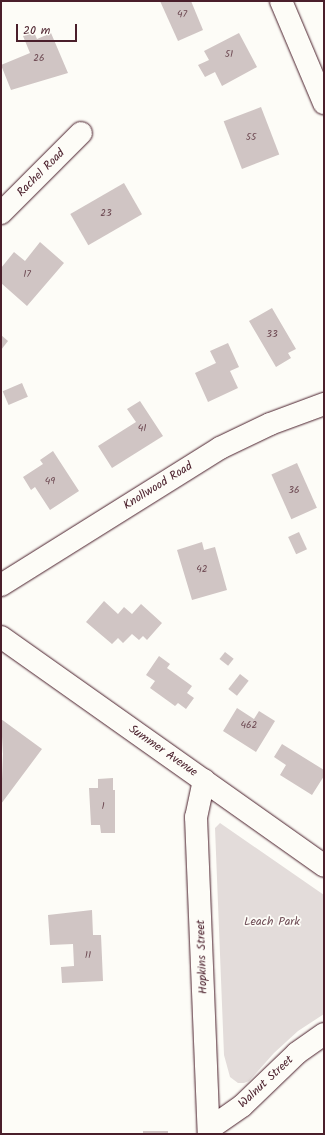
<!DOCTYPE html>
<html>
<head>
<meta charset="utf-8">
<style>
	body { margin:0 }
	#map { position:relative; width:325px; height:1135px; overflow:hidden; background:#fdfcf7; font-family:Kalam,sans-serif }
	div>[style] { position:absolute }
	.green>* { inset:0; background:#e3dcda }
	.building>* { inset:0; background:#d0c5c4; transform-origin:0 0 }
	.roads { filter:drop-shadow(0 0 1px #4a1f2b) drop-shadow(0 0 1px #4a1f2b) }
	.minor>* { height:22px; margin:-11px; padding:0 11px; transform-origin:11px; border-radius:11px; background:#fdfcf7 }
	span { translate:-50% -50%; white-space:nowrap; text-align:center; line-height:1.15; -webkit-text-stroke:3.5px #fdfcf7; paint-order:stroke }
	.number-label { font-size:10px; color:#6c4851 }
	.number-label span { -webkit-text-stroke-width:0 }
	.street-label { font-size:12px; color:#4a1f2b }
	.park-label { font-size:12px; color:#704e57 }
	.frame { position:absolute; inset:0; border:2px solid #4a1f2b; pointer-events:none }
	.scale { position:absolute; left:16px; top:24px; width:61px; height:18px; box-sizing:border-box; border:2px solid #4a1f2b; border-top:0; padding-left:5px; font-size:12px; line-height:14px; white-space:nowrap; color:#4a1f2b; -webkit-text-stroke:3px #fdfcf7; paint-order:stroke }
</style>
</head>
<body>
<div id="map">
	<div class="green">
		<i style="clip-path:polygon(220px 823px,324px 895px,324px 1014px,298px 1031px,274px 1053px,249px 1081px,244px 1083px,238px 1083px,230px 1077px,224px 1055px,215px 828px)"></i>
	</div>
	<div class="building">
		<i style="clip-path:polygon(160px 1px,191px 1px,203px 30px,178px 41px)"></i>
		<i style="clip-path:polygon(34px 32px,37px 39px,51px 33px,68px 73px,11px 90px,1px 65px,30px 53px,23px 36px)"></i>
		<i style="clip-path:polygon(239px 33px,257px 67px,222px 86px,215px 72px,205px 77px,198px 65px,209px 60px,204px 51px)"></i>
		<i style="left:261px;top:107px;width:51px;height:40px;rotate:69deg"></i>
		<i style="left:124px;top:183px;width:36px;height:62px;rotate:60deg"></i>
		<i style="clip-path:polygon(40px 242px,64px 263px,27px 306px,1px 283px,1px 268px,14px 252px,25px 261px)"></i>
		<i style="clip-path:polygon(272px 308px,296px 349px,288px 353px,291px 358px,276px 367px,249px 321px)"></i>
		<i style="clip-path:polygon(1px 335px,8px 341px,1px 350px)"></i>
		<i style="clip-path:polygon(228px 343px,239px 367px,230px 371px,238px 388px,208px 402px,195px 373px,216px 363px,210px 351px)"></i>
		<i style="left:22px;top:383px;width:15px;height:21px;rotate:67deg"></i>
		<i style="clip-path:polygon(140px 401px,163px 436px,112px 468px,98px 446px,136px 422px,127px 409px)"></i>
		<i style="clip-path:polygon(53px 451px,79px 491px,50px 510px,35px 487px,31px 490px,23px 477px,43px 464px,40px 460px)"></i>
		<i style="left:297px;top:463px;width:49px;height:28px;rotate:66deg"></i>
		<i style="left:299px;top:532px;width:19px;height:12px;rotate:65deg"></i>
		<i style="clip-path:polygon(202px 542px,204px 550px,215px 547px,227px 590px,192px 600px,177px 550px)"></i>
		<i style="clip-path:polygon(104px 601px,118px 614px,124px 607px,132px 614px,141px 604px,162px 623px,147px 640px,143px 636px,139px 640px,132px 634px,123px 643px,118px 638px,112px 644px,86px 622px)"></i>
		<i style="left:225px;top:652px;width:11px;height:9px;rotate:38deg"></i>
		<i style="clip-path:polygon(159px 656px,170px 664px,167px 668px,192px 686px,187px 693px,194px 698px,186px 709px,178px 703px,175px 706px,150px 688px,155px 681px,146px 675px)"></i>
		<i style="left:240px;top:674px;width:11px;height:19px;rotate:38deg"></i>
		<i style="clip-path:polygon(237px 708px,254px 719px,259px 711px,275px 721px,256px 752px,223px 731px)"></i>
		<i style="clip-path:polygon(1px 719px,42px 749px,1px 804px,3px 754px)"></i>
		<i style="clip-path:polygon(282px 744px,324px 770px,324px 776px,312px 795px,280px 775px,286px 765px,274px 757px)"></i>
		<i style="clip-path:polygon(113px 778px,113px 790px,115px 790px,115px 833px,101px 833px,100px 825px,91px 825px,89px 788px,98px 788px,98px 779px)"></i>
		<i style="clip-path:polygon(92px 910px,93px 935px,101px 935px,103px 981px,62px 983px,61px 967px,74px 966px,73px 944px,50px 945px,48px 915px)"></i>
		<i style="left:143px;top:1131px;width:25px;height:3px"></i>
	</div>
	<div class="roads">
		<div class="minor">
			<i style="left:281px;top:1px;width:111px;rotate:67.1deg"></i>
			<i style="left:1px;top:213px;width:113px;rotate:-45deg"></i>
			<i style="left:1px;top:585px;width:258px;rotate:-32deg"></i>
			<i style="left:220px;top:448px;width:55px;rotate:-25.6deg"></i>
			<i style="left:270px;top:424px;width:58px;rotate:-20.3deg"></i>
			<i style="left:1px;top:637px;width:396px;rotate:35.3deg"></i>
			<i style="left:204px;top:780px;width:38px;rotate:102deg"></i>
			<i style="left:196px;top:817px;width:317px;rotate:87.7deg"></i>
			<i style="left:209px;top:1129px;width:40px;rotate:-34.9deg"></i>
			<i style="left:242px;top:1106px;width:76px;rotate:-43.9deg"></i>
			<i style="left:297px;top:1053px;width:33px;rotate:-35deg"></i>
		</div>
	</div>
	<div class="number-label">
		<span style="left:182px;top:15px">47</span>
		<span style="left:229px;top:55px">51</span>
		<span style="left:39px;top:59px">26</span>
		<span style="left:251px;top:138px">55</span>
		<span style="left:106px;top:214px">23</span>
		<span style="left:27px;top:275px">17</span>
		<span style="left:272px;top:335px">33</span>
		<span style="left:142px;top:429px">41</span>
		<span style="left:50px;top:482px">49</span>
		<span style="left:294px;top:491px">36</span>
		<span style="left:202px;top:570px">42</span>
		<span style="left:249px;top:726px">462</span>
		<span style="left:103px;top:807px">1</span>
		<span style="left:88px;top:956px">11</span>
	</div>
	<div class="street-label">
		<span style="left:41px;top:173px;rotate:-45deg">Rachel Road</span>
		<span style="left:158px;top:486px;rotate:-32deg">Knollwood Road</span>
		<span style="left:163px;top:751px;rotate:35deg">Summer Avenue</span>
		<span style="left:202px;top:957px;rotate:-92deg">Hopkins Street</span>
		<span style="left:266px;top:1082px;rotate:-43deg">Walnut Street</span>
	</div>
	<div class="park-label">
		<span style="left:272px;top:922px">Leach Park</span>
	</div>
	<div class="frame"></div>
	<div class="scale">20 m</div>
</div>
</body>
</html>
